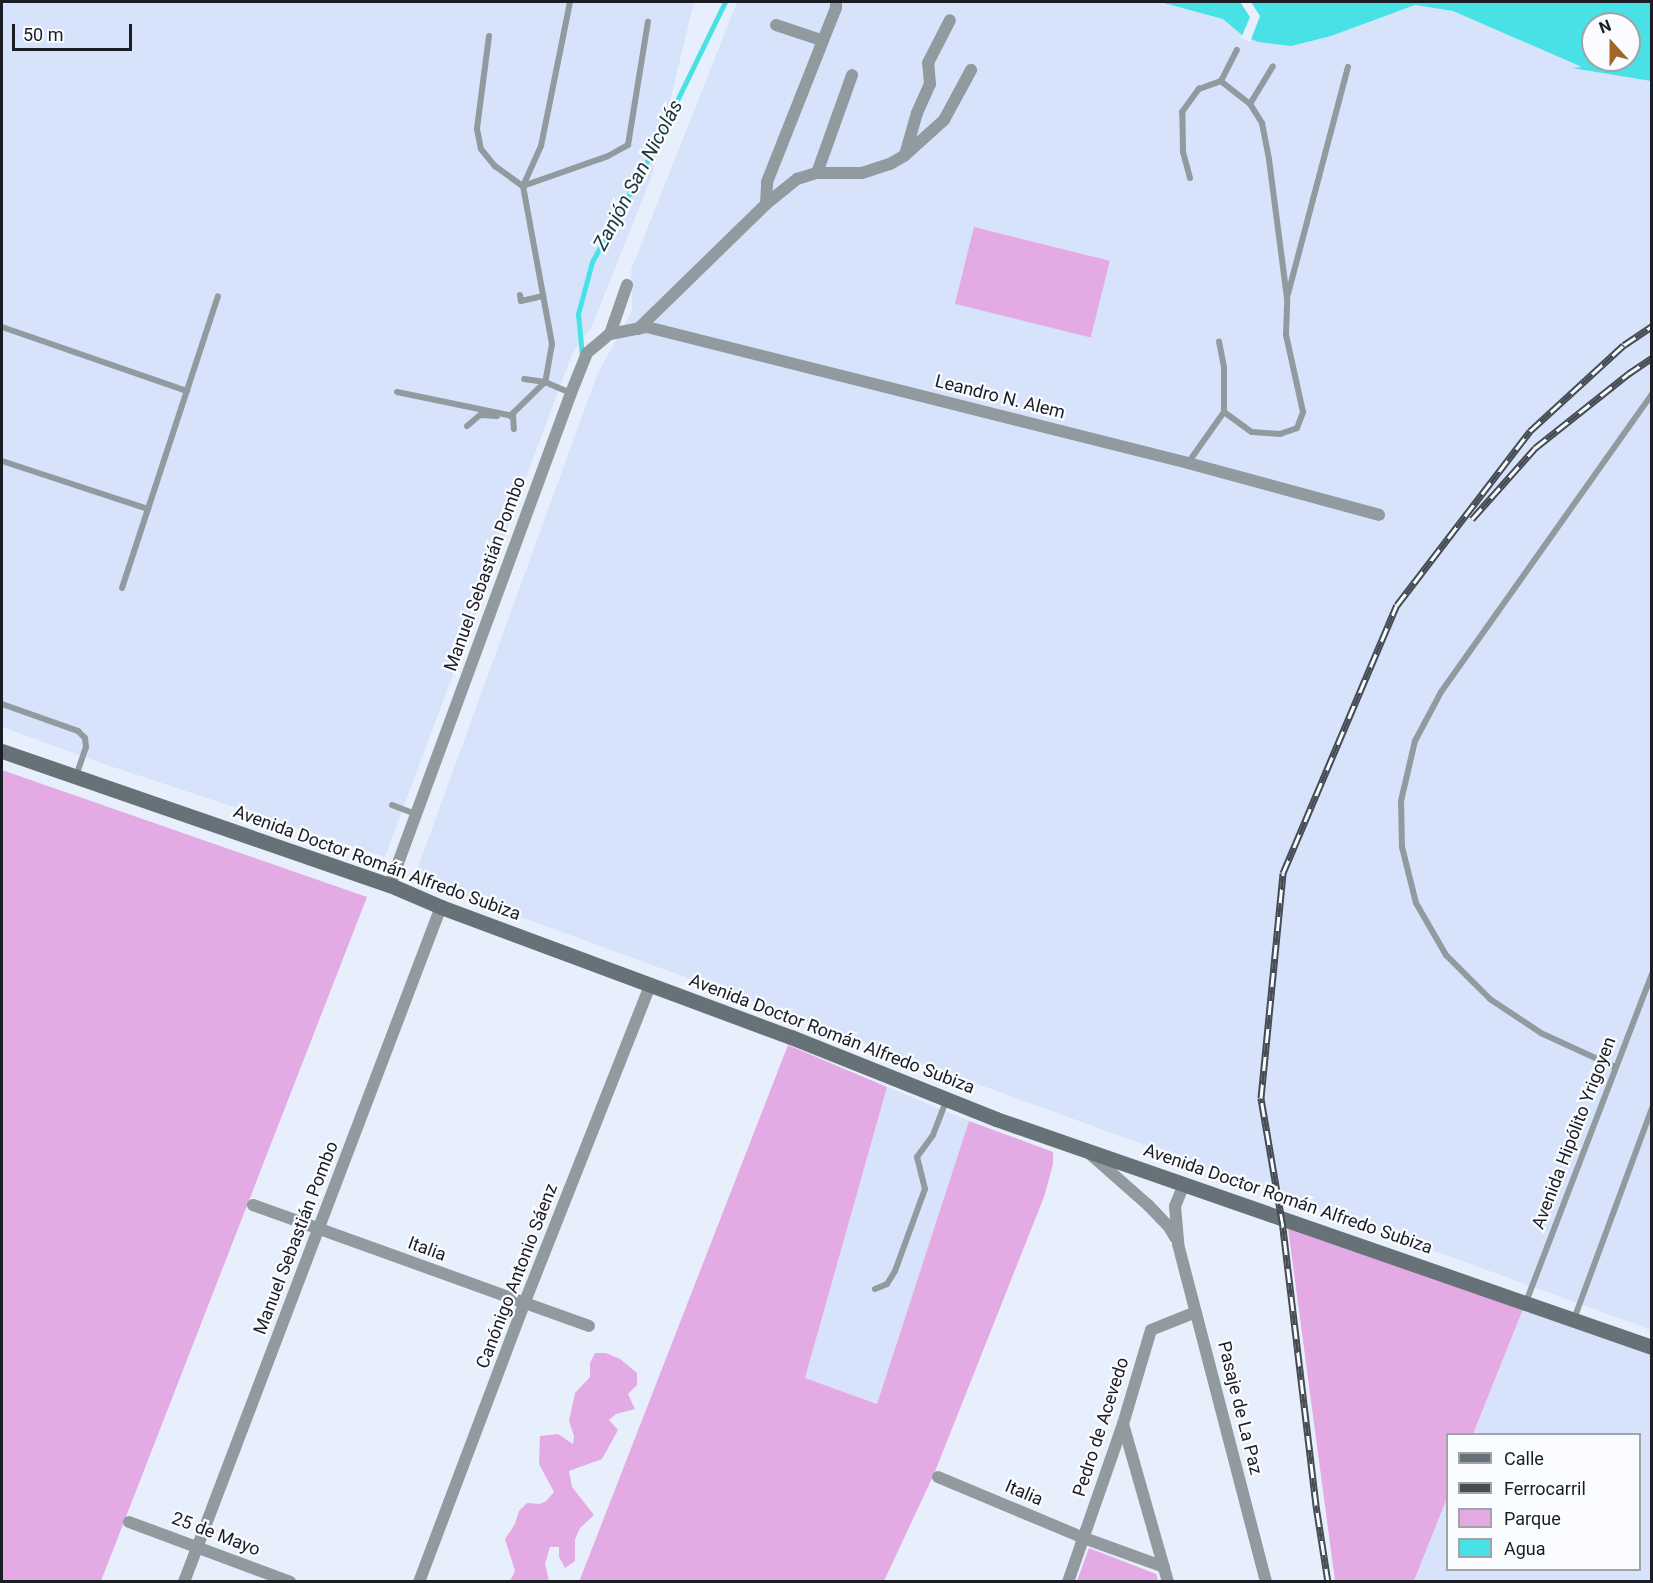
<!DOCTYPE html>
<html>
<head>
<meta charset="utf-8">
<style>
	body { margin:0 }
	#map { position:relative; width:1653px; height:1583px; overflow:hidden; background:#e7effd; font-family:Roboto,sans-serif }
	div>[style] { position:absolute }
	.built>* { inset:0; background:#d6e3fb }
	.green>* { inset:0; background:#e4aae3; transform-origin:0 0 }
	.water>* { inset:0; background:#48e1e6 }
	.pier>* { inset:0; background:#e7effd }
	.stream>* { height:4.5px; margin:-2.25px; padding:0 2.25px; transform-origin:2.25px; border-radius:2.25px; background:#48e1e6 }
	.lane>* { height:6px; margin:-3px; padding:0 3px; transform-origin:3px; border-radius:3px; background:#919a9e }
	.street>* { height:12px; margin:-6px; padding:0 6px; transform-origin:6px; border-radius:6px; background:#919a9e }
	.secondary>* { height:15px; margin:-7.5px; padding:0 7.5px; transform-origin:7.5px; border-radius:7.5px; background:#667178 }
	.rail>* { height:7px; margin-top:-3.5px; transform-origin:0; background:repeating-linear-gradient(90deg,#fafcff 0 14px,#474b53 0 28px); box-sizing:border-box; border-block:2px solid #474b53 }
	span { translate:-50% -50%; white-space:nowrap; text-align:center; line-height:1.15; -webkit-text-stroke:4.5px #fafcff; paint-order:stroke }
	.street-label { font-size:18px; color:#1a1d23 }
	.water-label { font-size:20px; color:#1d3637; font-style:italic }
	.frame { position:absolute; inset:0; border:3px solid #1a1d23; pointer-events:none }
	.legend { position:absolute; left:1446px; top:1433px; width:195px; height:138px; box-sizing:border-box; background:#fafcff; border:2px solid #a0a3a7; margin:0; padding:8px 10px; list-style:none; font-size:18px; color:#1a1d23 }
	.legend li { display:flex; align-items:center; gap:12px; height:30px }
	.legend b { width:30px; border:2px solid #a0a3a7 }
	.north { position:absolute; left:1581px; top:12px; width:60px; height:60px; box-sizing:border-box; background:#fafcff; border:2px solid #a0a3a7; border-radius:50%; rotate:339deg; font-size:16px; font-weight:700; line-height:24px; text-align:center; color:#1a1d23 }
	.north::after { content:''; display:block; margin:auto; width:21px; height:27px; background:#a26728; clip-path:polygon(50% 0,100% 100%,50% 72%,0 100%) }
	.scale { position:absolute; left:12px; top:24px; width:120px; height:27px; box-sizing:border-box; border:3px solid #1a1d23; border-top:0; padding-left:8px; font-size:18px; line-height:21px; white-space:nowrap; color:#1a1d23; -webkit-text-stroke:4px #fafcff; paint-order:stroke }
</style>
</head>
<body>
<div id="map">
	<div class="built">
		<i style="clip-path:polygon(2px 2px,694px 2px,652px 175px,592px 326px,572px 354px,385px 857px,104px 764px,2px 727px)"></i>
		<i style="clip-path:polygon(737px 2px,1160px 2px,1224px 19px,1242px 35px,1331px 36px,1415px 5px,1454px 11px,1584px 67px,1577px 68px,1651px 81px,1651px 1330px,414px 878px,597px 375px,632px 311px,631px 270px)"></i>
		<i style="clip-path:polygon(887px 1087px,969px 1121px,877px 1404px,805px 1378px)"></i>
		<i style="clip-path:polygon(1523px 1309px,1651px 1353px,1651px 1581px,1414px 1582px,1447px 1498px,1448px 1570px,1640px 1570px,1640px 1434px,1473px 1434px)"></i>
	</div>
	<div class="green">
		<i style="left:974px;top:227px;width:140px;height:79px;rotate:14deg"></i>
		<i style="clip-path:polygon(2px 770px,367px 897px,101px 1581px,2px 1581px)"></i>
		<i style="clip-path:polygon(788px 1045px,887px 1087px,805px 1378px,877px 1404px,969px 1121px,1053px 1152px,1053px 1164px,1044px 1197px,934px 1474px,884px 1581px,579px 1582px)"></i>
		<i style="clip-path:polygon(1288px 1228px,1523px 1309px,1473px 1434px,1448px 1434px,1447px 1498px,1414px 1581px,1335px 1581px)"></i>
		<i style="clip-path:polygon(595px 1353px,606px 1353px,620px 1359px,637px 1373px,637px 1385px,628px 1394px,635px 1409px,616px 1414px,609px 1420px,618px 1430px,602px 1459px,569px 1471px,572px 1487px,594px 1515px,580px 1528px,575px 1539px,575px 1561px,565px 1568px,559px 1557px,559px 1547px,550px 1547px,545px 1564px,549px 1581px,510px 1581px,515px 1571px,505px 1539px,515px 1524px,519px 1511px,527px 1503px,540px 1504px,546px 1501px,554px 1492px,539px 1464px,540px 1436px,558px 1434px,573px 1444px,574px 1436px,569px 1421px,575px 1393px,590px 1377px,590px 1363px)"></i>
		<i style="clip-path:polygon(1089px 1548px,1156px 1574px,1158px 1581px,1077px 1581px)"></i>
	</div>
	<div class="water">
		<i style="clip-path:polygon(evenodd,1160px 2px,1651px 2px,1651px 81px,1572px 68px,1582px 67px,1453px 11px,1415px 5px,1331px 36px,1291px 46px,1258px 42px,1242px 35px,1223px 19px,1160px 2px,1593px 24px,1629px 24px,1629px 60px,1593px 60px,1593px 24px)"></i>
	</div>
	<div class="pier">
		<i style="clip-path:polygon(1240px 2px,1251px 2px,1260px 16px,1250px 42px,1241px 38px,1250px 17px)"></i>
	</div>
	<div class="stream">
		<i style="left:582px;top:356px;width:42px;rotate:-95.4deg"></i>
		<i style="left:578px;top:314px;width:54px;rotate:-74.9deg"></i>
		<i style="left:592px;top:262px;width:119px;rotate:-61.3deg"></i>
		<i style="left:649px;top:158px;width:174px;rotate:-64deg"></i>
	</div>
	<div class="lane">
		<i style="left:489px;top:36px;width:94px;rotate:97.4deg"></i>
		<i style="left:477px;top:129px;width:20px;rotate:79deg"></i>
		<i style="left:481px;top:149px;width:22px;rotate:51deg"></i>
		<i style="left:495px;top:166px;width:34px;rotate:36deg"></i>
		<i style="left:523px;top:186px;width:161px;rotate:79.6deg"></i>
		<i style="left:552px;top:344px;width:39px;rotate:100deg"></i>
		<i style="left:545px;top:382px;width:21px;rotate:-172deg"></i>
		<i style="left:1250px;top:104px;width:44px;rotate:-58.8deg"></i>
		<i style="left:1190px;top:178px;width:28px;rotate:-105deg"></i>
		<i style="left:1183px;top:151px;width:39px;rotate:-91deg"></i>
		<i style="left:1182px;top:112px;width:29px;rotate:-54deg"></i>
		<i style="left:1199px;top:89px;width:23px;rotate:-20deg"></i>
		<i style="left:523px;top:186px;width:90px;rotate:-19.4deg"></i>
		<i style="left:608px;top:156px;width:23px;rotate:-29deg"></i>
		<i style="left:628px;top:145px;width:125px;rotate:-80.8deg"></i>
		<i style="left:523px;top:186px;width:44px;rotate:-65.8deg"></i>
		<i style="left:541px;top:146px;width:147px;rotate:-78.6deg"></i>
		<i style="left:1288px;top:294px;width:235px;rotate:-75.2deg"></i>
		<i style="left:520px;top:295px;width:6px;rotate:81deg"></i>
		<i style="left:521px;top:301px;width:23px;rotate:-13deg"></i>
		<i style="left:2px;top:327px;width:196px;rotate:19.1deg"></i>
		<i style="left:397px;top:392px;width:118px;rotate:11.7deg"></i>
		<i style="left:513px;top:416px;width:13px;rotate:86deg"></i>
		<i style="left:1224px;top:412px;width:34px;rotate:36deg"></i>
		<i style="left:1252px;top:432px;width:28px;rotate:4deg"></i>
		<i style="left:1280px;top:434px;width:18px;rotate:-19deg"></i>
		<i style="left:1297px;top:428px;width:17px;rotate:-69deg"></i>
		<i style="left:1303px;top:412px;width:79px;rotate:-102.4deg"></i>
		<i style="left:1286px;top:335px;width:37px;rotate:-88deg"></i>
		<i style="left:1287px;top:298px;width:140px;rotate:-97.4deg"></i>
		<i style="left:1269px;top:159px;width:37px;rotate:-101deg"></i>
		<i style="left:1262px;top:123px;width:22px;rotate:-122deg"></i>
		<i style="left:1250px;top:104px;width:37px;rotate:-142deg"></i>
		<i style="left:1221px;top:81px;width:35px;rotate:-63deg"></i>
		<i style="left:510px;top:416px;width:49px;rotate:-44.2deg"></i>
		<i style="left:545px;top:382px;width:28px;rotate:23deg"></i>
		<i style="left:467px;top:426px;width:17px;rotate:-40deg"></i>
		<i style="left:480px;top:415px;width:17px;rotate:3deg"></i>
		<i style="left:2px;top:461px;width:154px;rotate:18.2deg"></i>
		<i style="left:1188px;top:463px;width:62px;rotate:-54.8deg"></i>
		<i style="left:1224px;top:412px;width:45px;rotate:-90deg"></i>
		<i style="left:1224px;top:367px;width:26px;rotate:-101deg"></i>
		<i style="left:122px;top:588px;width:307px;rotate:-71.8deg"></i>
		<i style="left:2px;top:704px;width:81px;rotate:19.6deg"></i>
		<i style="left:78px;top:731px;width:10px;rotate:45deg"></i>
		<i style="left:85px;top:738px;width:9px;rotate:84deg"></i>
		<i style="left:86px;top:747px;width:31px;rotate:109deg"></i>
		<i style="left:392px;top:805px;width:26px;rotate:21deg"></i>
		<i style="left:1615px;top:1067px;width:81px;rotate:-155.3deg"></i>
		<i style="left:1541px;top:1033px;width:61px;rotate:-146.3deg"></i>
		<i style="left:1490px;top:999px;width:62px;rotate:-135deg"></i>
		<i style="left:1446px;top:955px;width:60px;rotate:-120deg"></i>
		<i style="left:1416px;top:903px;width:58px;rotate:-104deg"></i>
		<i style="left:1402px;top:847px;width:46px;rotate:-91.2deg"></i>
		<i style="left:1401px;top:801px;width:62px;rotate:-76.9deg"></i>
		<i style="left:1415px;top:741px;width:55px;rotate:-62deg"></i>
		<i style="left:1441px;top:692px;width:365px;rotate:-54.7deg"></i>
		<i style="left:875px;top:1289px;width:13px;rotate:-23deg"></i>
		<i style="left:887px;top:1284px;width:15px;rotate:-58deg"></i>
		<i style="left:895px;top:1271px;width:87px;rotate:-69.9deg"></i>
		<i style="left:925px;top:1189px;width:33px;rotate:-104deg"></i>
		<i style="left:917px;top:1157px;width:27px;rotate:-54deg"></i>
		<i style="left:933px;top:1135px;width:36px;rotate:-69deg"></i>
		<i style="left:1526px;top:1302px;width:351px;rotate:-69deg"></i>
		<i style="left:1574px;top:1319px;width:225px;rotate:-69.7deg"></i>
	</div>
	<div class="street">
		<i style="left:776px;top:25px;width:47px;rotate:18.4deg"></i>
		<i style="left:905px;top:155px;width:44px;rotate:-74.1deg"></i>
		<i style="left:917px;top:113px;width:32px;rotate:-66deg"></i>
		<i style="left:930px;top:84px;width:21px;rotate:-95deg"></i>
		<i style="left:928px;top:63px;width:48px;rotate:-62.9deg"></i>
		<i style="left:817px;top:173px;width:104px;rotate:-70.3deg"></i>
		<i style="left:766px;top:204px;width:22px;rotate:-87deg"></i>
		<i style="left:767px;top:182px;width:187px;rotate:-68.4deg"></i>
		<i style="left:836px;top:8px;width:6px;rotate:-90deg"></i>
		<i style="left:638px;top:329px;width:179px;rotate:-44.3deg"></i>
		<i style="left:766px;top:204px;width:40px;rotate:-39deg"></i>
		<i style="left:797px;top:179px;width:21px;rotate:-17deg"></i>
		<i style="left:817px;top:173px;width:45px"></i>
		<i style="left:862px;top:173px;width:29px;rotate:-18deg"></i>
		<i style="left:890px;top:164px;width:16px;rotate:-30deg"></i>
		<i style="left:904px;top:156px;width:54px;rotate:-42deg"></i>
		<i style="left:944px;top:120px;width:57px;rotate:-61.6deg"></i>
		<i style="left:610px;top:334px;width:38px;rotate:-11deg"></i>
		<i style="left:647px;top:327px;width:558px;rotate:14.11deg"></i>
		<i style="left:1188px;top:463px;width:198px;rotate:15.2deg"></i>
		<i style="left:390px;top:885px;width:524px;rotate:-69.8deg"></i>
		<i style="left:571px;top:393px;width:43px;rotate:-68.2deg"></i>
		<i style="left:587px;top:353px;width:30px;rotate:-40deg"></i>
		<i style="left:610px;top:334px;width:52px;rotate:-70.9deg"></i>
		<i style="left:1089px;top:1153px;width:79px;rotate:41.4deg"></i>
		<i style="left:1148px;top:1205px;width:30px;rotate:46deg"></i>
		<i style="left:1169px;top:1227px;width:12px;rotate:59deg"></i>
		<i style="left:1184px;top:1184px;width:24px;rotate:112deg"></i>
		<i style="left:1175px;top:1206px;width:38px;rotate:85deg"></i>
		<i style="left:1178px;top:1244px;width:349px;rotate:75.4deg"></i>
		<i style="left:253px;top:1205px;width:357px;rotate:19.8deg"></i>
		<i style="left:1123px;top:1424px;width:164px;rotate:74.1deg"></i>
		<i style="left:938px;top:1477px;width:158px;rotate:22.7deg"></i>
		<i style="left:1084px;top:1538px;width:85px;rotate:19.9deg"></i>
		<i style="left:129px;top:1522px;width:172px;rotate:20.4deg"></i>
		<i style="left:184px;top:1582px;width:722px;rotate:-69.16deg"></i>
		<i style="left:419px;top:1582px;width:297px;rotate:-69.3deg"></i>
		<i style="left:524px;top:1304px;width:344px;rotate:-68.4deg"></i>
		<i style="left:1068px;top:1582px;width:167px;rotate:-70.8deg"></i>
		<i style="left:1123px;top:1424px;width:98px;rotate:-73.4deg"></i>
		<i style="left:1151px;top:1330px;width:48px;rotate:-21.8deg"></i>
	</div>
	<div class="secondary">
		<i style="left:2px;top:751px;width:410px;rotate:19.1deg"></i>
		<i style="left:390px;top:885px;width:56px;rotate:23.3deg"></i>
		<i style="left:441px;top:907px;width:373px;rotate:20.4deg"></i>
		<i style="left:791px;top:1037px;width:221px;rotate:21.8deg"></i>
		<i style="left:996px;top:1119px;width:694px;rotate:19.17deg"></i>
	</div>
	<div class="rail">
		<i style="left:1472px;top:519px;width:95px;rotate:-48.4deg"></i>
		<i style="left:1535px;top:448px;width:119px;rotate:-38.5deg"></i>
		<i style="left:1628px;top:374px;width:29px;rotate:-34deg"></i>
		<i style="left:1328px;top:1582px;width:78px;rotate:-98.9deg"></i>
		<i style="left:1316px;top:1505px;width:280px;rotate:-96.8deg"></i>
		<i style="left:1283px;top:1227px;width:131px;rotate:-99.7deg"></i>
		<i style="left:1261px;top:1098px;width:226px;rotate:-84.4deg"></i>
		<i style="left:1283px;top:873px;width:291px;rotate:-67deg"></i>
		<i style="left:1397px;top:605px;width:219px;rotate:-52.6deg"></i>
		<i style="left:1530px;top:431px;width:127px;rotate:-42.5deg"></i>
		<i style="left:1624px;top:345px;width:34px;rotate:-34deg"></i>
	</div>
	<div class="street-label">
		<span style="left:1000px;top:397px;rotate:14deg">Leandro N. Alem</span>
		<span style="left:485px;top:574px;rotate:-70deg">Manuel Sebastián Pombo</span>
		<span style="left:377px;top:863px;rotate:20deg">Avenida Doctor Román Alfredo Subiza</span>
		<span style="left:832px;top:1034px;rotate:21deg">Avenida Doctor Román Alfredo Subiza</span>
		<span style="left:1574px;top:1133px;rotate:-69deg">Avenida Hipólito Yrigoyen</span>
		<span style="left:1288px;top:1199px;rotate:19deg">Avenida Doctor Román Alfredo Subiza</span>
		<span style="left:296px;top:1238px;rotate:-69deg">Manuel Sebastián Pombo</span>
		<span style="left:427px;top:1249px;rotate:20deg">Italia</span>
		<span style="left:517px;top:1276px;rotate:-69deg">Canónigo Antonio Sáenz</span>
		<span style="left:1240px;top:1408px;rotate:76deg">Pasaje de La Paz</span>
		<span style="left:1101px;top:1427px;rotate:-72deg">Pedro de Acevedo</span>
		<span style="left:1024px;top:1493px;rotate:23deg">Italia</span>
		<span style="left:216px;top:1534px;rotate:21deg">25 de Mayo</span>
	</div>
	<div class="water-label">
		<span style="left:638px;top:175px;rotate:-62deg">Zanjón San Nicolás</span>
	</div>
	<div class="frame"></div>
	<ul class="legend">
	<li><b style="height:8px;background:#667178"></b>Calle</li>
	<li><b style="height:8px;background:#474b53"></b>Ferrocarril</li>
	<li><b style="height:16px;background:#e4aae3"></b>Parque</li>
	<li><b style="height:16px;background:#48e1e6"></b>Agua</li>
	</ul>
	<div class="north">N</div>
	<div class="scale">50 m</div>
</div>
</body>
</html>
